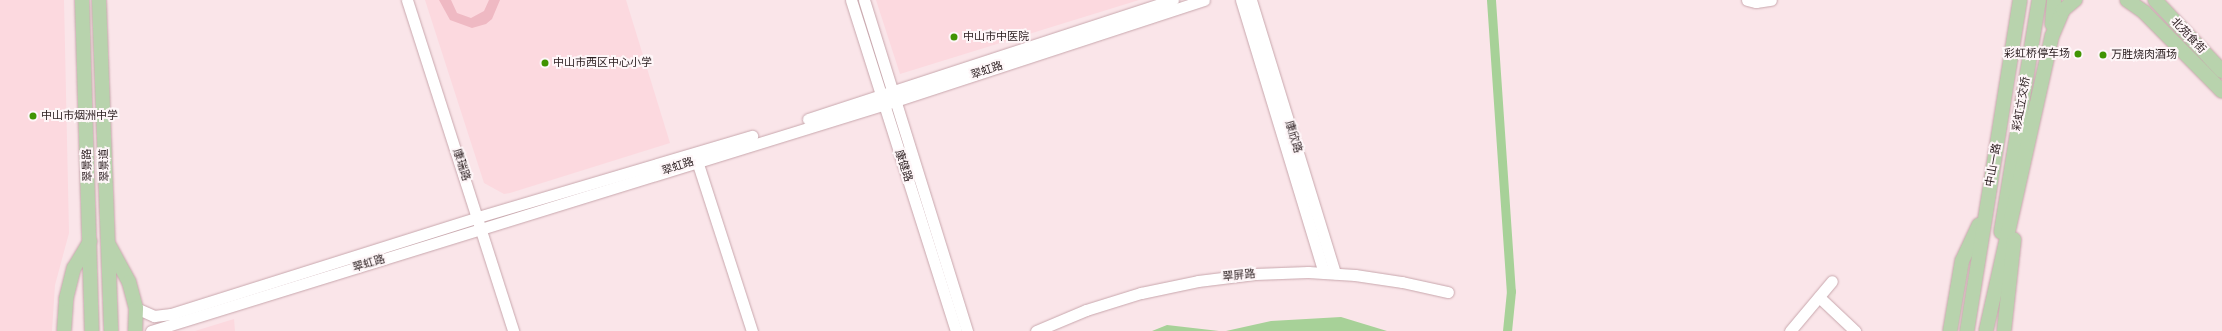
<!DOCTYPE html>
<html>
<head>
<meta charset="utf-8">
<style>
	body { margin:0 }
	#map { position:relative; width:2222px; height:331px; overflow:hidden; background:#fae5e9; font-family:"Roboto Serif","Noto Sans SC",serif }
	div>[style] { position:absolute }
	.built>* { inset:0; background:#fcd9df }
	.green>* { inset:0; background:#efb9c3 }
	.water>* { inset:0; background:#a7d198 }
	.canal>* { height:9px; margin:-4.5px; padding:0 4.5px; transform-origin:4.5px; border-radius:4.5px; background:#a7d198 }
	.roads { filter:drop-shadow(0 0 1px #c8a7ad) drop-shadow(0 0 1px #c8a7ad) }
	.minor>* { height:11px; margin:-5.5px; padding:0 5.5px; transform-origin:5.5px; border-radius:5.5px; background:#fff }
	.major>* { height:14px; margin:-7px; padding:0 7px; transform-origin:7px; border-radius:7px; background:#b8d3ad }
	.dots>* { width:11px; height:11px; translate:-50% -50%; box-sizing:border-box; border:2px solid #fef6f8; border-radius:50% }
	span { translate:-50% -50%; white-space:nowrap; text-align:center; line-height:1.15; -webkit-text-stroke:4px #fef6f8; paint-order:stroke }
	.street-label { font-size:11px; color:#2a1d1f }
	.poi-label { font-size:11px; color:#2a1d1f }
	.left { translate:0 -50%; text-align:left }
	.right { translate:-100% -50%; text-align:right }
</style>
</head>
<body>
<div id="map">
	<div class="built">
		<i style="clip-path:polygon(0 0,64px 0,69px 233px,55px 285px,52px 331px,0 331px)"></i>
		<i style="clip-path:polygon(425px 0,626px 0,670px 143px,510px 193px,504px 194px,484px 183px)"></i>
		<i style="clip-path:polygon(876px 0,1139px 0,900px 74px)"></i>
		<i style="clip-path:polygon(234px 319px,235px 331px,195px 331px)"></i>
	</div>
	<div class="green">
		<i style="clip-path:polygon(439px 0,451px 0,457px 13px,471px 18px,484px 11px,489px 0,500px 0,492px 19px,486px 24px,472px 28px,450px 20px)"></i>
	</div>
	<div class="water">
		<i style="clip-path:polygon(1341px 317px,1387px 331px,1226px 331px,1271px 321px)"></i>
		<i style="clip-path:polygon(1167px 325px,1219px 331px,1152px 331px)"></i>
	</div>
	<div class="canal">
		<i style="left:1491px;top:0;width:292px;rotate:86.1deg"></i>
		<i style="left:1511px;top:291px;width:40px;rotate:95.7deg"></i>
	</div>
	<div class="roads">
		<div class="minor">
			<i style="left:407px;top:0;width:348px;rotate:72.2deg"></i>
			<i style="left:851px;top:0;width:347px;rotate:72.4deg"></i>
			<i style="left:864px;top:0;width:347px;rotate:72.7deg"></i>
			<i style="left:1241px;top:0;width:285px;rotate:73.1deg"></i>
			<i style="left:1251px;top:0;width:286px;rotate:72.9deg"></i>
			<i style="left:1747px;top:0;width:9px;rotate:13deg"></i>
			<i style="left:1756px;top:2px;width:15px;rotate:-8deg"></i>
			<i style="left:808px;top:119px;width:384px;rotate:-18.1deg"></i>
			<i style="left:697px;top:161px;width:179px;rotate:72.1deg"></i>
			<i style="left:1819px;top:297px;width:50px;rotate:43.4deg"></i>
			<i style="left:136px;top:308px;width:20px;rotate:24deg"></i>
			<i style="left:154px;top:316px;width:17px;rotate:-7deg"></i>
			<i style="left:171px;top:314px;width:322px;rotate:-17.5deg"></i>
			<i style="left:478px;top:217px;width:286px;rotate:-16.5deg"></i>
			<i style="left:151px;top:331px;width:779px;rotate:-17.18deg"></i>
			<i style="left:895px;top:101px;width:325px;rotate:-18.1deg"></i>
			<i style="left:1036px;top:331px;width:54px;rotate:-22.8deg"></i>
			<i style="left:1086px;top:310px;width:58px;rotate:-17.2deg"></i>
			<i style="left:1141px;top:293px;width:58px;rotate:-11.9deg"></i>
			<i style="left:1198px;top:281px;width:57px;rotate:-7deg"></i>
			<i style="left:1255px;top:274px;width:53px;rotate:-2.2deg"></i>
			<i style="left:1308px;top:272px;width:47px;rotate:3.7deg"></i>
			<i style="left:1355px;top:275px;width:48px;rotate:8.5deg"></i>
			<i style="left:1402px;top:282px;width:47px;rotate:12.3deg"></i>
			<i style="left:1790px;top:331px;width:65px;rotate:-50deg"></i>
		</div>
		<div class="major">
			<i style="left:82px;top:0;width:331px;rotate:88.3deg"></i>
			<i style="left:99px;top:0;width:331px;rotate:87.9deg"></i>
			<i style="left:2127px;top:0;width:21px;rotate:35deg"></i>
			<i style="left:2144px;top:12px;width:111px;rotate:45.4deg"></i>
			<i style="left:2155px;top:0;width:98px;rotate:46.7deg"></i>
			<i style="left:2052px;top:24px;width:24px;rotate:-85deg"></i>
			<i style="left:2001px;top:232px;width:235px;rotate:-80.7deg"></i>
			<i style="left:109px;top:245px;width:42px;rotate:61.6deg"></i>
			<i style="left:129px;top:282px;width:27px;rotate:75deg"></i>
			<i style="left:136px;top:308px;width:23px;rotate:92deg"></i>
			<i style="left:64px;top:331px;width:32px;rotate:-86deg"></i>
			<i style="left:66px;top:299px;width:32px;rotate:-76deg"></i>
			<i style="left:74px;top:268px;width:31px;rotate:-59deg"></i>
			<i style="left:1950px;top:331px;width:71px;rotate:-80.3deg"></i>
			<i style="left:1962px;top:261px;width:40px;rotate:-65deg"></i>
			<i style="left:1967px;top:331px;width:335px;rotate:-80.9deg"></i>
			<i style="left:1986px;top:331px;width:302px;rotate:-77.4deg"></i>
			<i style="left:2052px;top:36px;width:28px;rotate:-67deg"></i>
			<i style="left:2063px;top:10px;width:16px;rotate:-40deg"></i>
			<i style="left:2004px;top:331px;width:92px;rotate:-83.7deg"></i>
		</div>
	</div>
	<div class="dots">
		<i style="left:954px;top:37px;background:#409402"></i>
		<i style="left:2078px;top:54px;background:#409402"></i>
		<i style="left:2103px;top:55px;background:#409402"></i>
		<i style="left:545px;top:63px;background:#409402"></i>
		<i style="left:33px;top:116px;background:#409402"></i>
	</div>
	<div class="street-label">
		<span style="left:2188px;top:36px;rotate:46deg">北苑食街</span>
		<span style="left:987px;top:71px;rotate:-18deg">翠虹路</span>
		<span style="left:2022px;top:104px;rotate:-80deg">彩虹立交桥</span>
		<span style="left:1293px;top:137px;rotate:73deg">康欣路</span>
		<span style="left:88px;top:165px;rotate:-92deg">翠景路</span>
		<span style="left:105px;top:165px;rotate:-92deg">翠景道</span>
		<span style="left:461px;top:165px;rotate:72deg">康瑞路</span>
		<span style="left:1994px;top:165px;rotate:-80deg">中山一路</span>
		<span style="left:903px;top:166px;rotate:72deg">康健路</span>
		<span style="left:678px;top:167px;rotate:-18deg">翠虹路</span>
		<span style="left:369px;top:264px;rotate:-17deg">翠虹路</span>
		<span style="left:1239px;top:276px;rotate:-6deg">翠屏路</span>
	</div>
	<div class="poi-label">
		<span class="left" style="left:963px;top:37px">中山市中医院</span>
		<span class="right" style="left:2070px;top:54px">彩虹桥停车场</span>
		<span class="left" style="left:2111px;top:55px">万胜烧肉酒场</span>
		<span class="left" style="left:553px;top:63px">中山市西区中心小学</span>
		<span class="left" style="left:41px;top:116px">中山市烟洲中学</span>
	</div>
</div>
</body>
</html>
